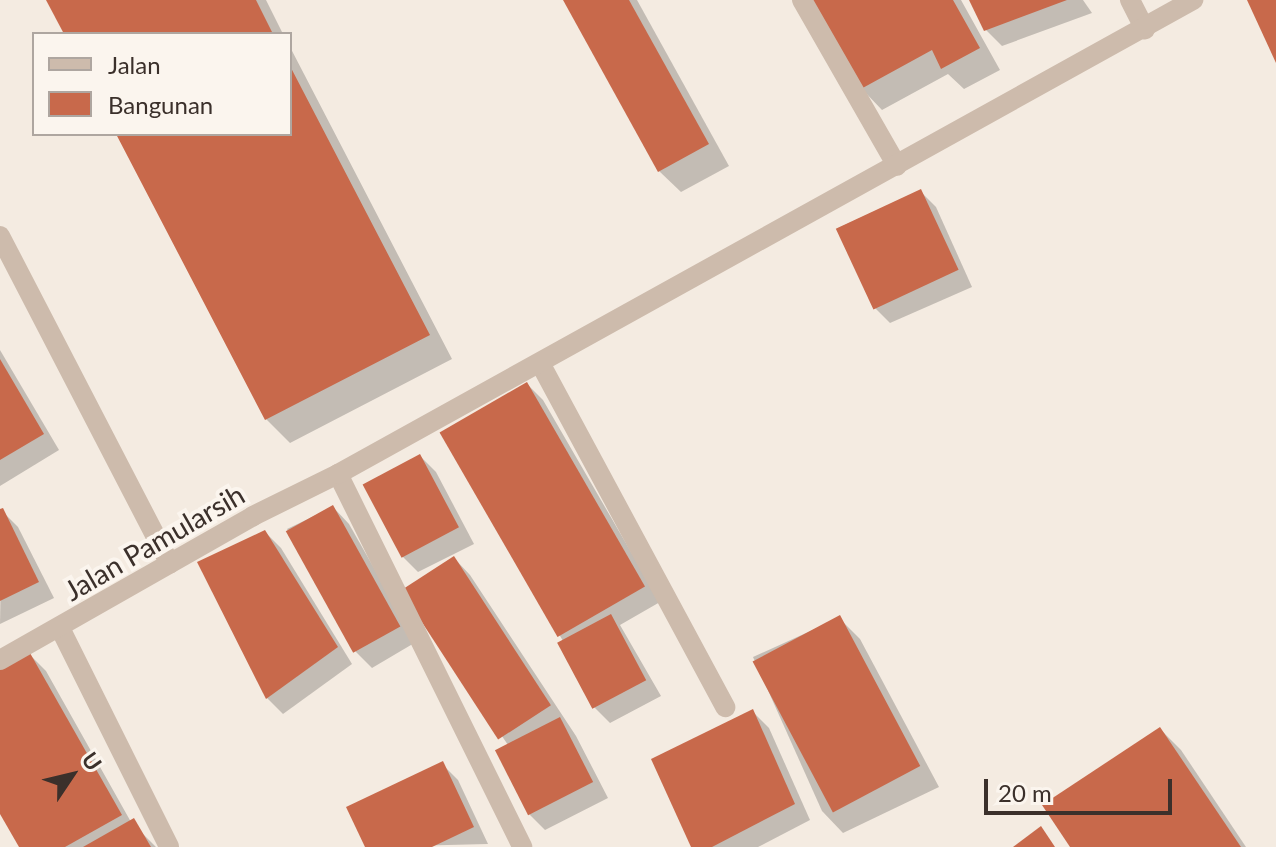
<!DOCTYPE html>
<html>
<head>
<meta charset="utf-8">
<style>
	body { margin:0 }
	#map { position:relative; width:1276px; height:847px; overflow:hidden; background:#f4ebe1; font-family:Lato,sans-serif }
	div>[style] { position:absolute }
	.shadow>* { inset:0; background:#0003 }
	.building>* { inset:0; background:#c8694b; transform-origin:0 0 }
	.lane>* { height:20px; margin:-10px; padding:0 10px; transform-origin:10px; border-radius:10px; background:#cdbbac }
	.street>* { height:20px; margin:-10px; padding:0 10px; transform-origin:10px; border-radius:10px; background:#cdbbac }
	span { translate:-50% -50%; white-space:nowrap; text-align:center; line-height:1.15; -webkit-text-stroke:8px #fbf5ee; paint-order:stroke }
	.street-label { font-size:28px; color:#3b302b }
	.legend { position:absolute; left:32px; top:32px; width:260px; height:104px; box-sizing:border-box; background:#fbf5ee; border:2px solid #aea6a0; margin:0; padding:10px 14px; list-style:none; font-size:24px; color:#3b302b }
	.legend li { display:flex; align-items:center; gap:16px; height:40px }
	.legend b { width:40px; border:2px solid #aea6a0 }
	.north { position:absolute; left:32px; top:735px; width:80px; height:80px; -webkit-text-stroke:6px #fbf5ee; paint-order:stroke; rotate:55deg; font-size:22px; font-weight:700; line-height:32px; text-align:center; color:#3b302b }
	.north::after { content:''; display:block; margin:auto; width:28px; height:36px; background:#3b302b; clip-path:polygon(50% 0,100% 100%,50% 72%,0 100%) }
	.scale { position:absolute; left:984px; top:779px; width:188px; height:36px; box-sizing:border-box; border:4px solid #3b302b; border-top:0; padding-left:10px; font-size:24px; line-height:28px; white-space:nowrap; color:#3b302b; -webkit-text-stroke:6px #fbf5ee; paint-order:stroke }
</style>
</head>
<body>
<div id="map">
	<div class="shadow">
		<i style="clip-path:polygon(49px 0,266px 0,283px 34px,66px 34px)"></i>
		<i style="clip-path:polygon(565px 0,637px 0,729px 166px,681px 192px,659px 171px)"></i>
		<i style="clip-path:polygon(812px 0,961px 0,1000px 70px,964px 89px,948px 74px,882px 110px,861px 88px)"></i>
		<i style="clip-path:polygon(971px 0,1083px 0,1092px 13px,1002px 46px,986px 30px)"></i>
		<i style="clip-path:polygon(290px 47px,452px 359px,290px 443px,266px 419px,118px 134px,290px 134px)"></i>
		<i style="clip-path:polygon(920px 191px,936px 207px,972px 287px,890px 323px,874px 307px,838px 228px)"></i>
		<i style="clip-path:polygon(0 350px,59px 450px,0 486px)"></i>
		<i style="clip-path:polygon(527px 384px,543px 400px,660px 602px,620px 625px,661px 696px,610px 723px,594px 707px,563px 641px,442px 433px)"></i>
		<i style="clip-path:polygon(420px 456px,436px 472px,474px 544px,418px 572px,402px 556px)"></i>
		<i style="clip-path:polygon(333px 507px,349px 524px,416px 642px,372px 668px,356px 652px,287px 529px)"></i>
		<i style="clip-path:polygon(2px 511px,18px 527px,54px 598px,0 624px)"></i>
		<i style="clip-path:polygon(265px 532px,281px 548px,352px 664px,283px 714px,267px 698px)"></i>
		<i style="clip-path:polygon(454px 558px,470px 575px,576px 736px,608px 798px,545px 830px,529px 814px,508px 745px,404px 591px)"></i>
		<i style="clip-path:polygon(839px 618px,860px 639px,939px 787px,843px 833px,822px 811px,753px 657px)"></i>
		<i style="clip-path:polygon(30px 655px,46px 671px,131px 822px,156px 847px,21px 847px,0 810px,0 672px)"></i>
		<i style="clip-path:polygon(752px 711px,769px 728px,810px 820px,758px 847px,694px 847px)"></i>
		<i style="clip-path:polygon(1160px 729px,1181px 750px,1246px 847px,1073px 847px)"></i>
		<i style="clip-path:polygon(442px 764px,458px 780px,488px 844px,367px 847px)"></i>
	</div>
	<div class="building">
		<i style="clip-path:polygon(46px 0,256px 0,273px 34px,64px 34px)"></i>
		<i style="clip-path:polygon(563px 0,629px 0,709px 144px,658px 172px)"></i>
		<i style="clip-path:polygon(810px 0,953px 0,980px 48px,941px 69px,932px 50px,859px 90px)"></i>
		<i style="clip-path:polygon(969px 0,1067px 0,984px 31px)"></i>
		<i style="clip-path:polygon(1247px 0,1276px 0,1276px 63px)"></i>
		<i style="clip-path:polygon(290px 66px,430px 335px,265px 420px,116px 134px,290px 134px)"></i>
		<i style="left:921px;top:189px;width:89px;height:94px;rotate:65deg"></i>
		<i style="clip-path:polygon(0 359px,44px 434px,0 460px)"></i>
		<i style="left:527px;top:382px;width:236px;height:101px;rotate:60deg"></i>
		<i style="left:420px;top:454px;width:83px;height:65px;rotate:62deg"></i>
		<i style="left:333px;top:505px;width:139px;height:54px;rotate:61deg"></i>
		<i style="clip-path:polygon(3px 508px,39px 582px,0 601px,0 509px)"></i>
		<i style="clip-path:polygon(265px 530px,338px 647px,266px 699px,197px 562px)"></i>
		<i style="left:454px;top:556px;width:178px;height:63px;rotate:57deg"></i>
		<i style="left:611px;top:614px;width:75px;height:61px;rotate:62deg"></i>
		<i style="left:840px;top:615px;width:171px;height:99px;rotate:62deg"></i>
		<i style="clip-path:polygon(30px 653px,122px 815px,65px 847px,19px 847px,0 814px,0 669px)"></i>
		<i style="clip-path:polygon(753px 709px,795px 804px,712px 847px,691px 847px,651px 759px)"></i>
		<i style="left:560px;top:717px;width:73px;height:73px;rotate:63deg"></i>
		<i style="clip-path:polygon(1160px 727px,1241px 847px,1070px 847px,1042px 805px)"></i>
		<i style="clip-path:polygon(443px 761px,474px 827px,432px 847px,365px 847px,346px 807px)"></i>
		<i style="clip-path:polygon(134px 818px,151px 847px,83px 847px)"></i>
		<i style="clip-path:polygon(1041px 826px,1055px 847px,1013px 847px)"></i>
	</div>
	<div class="lane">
		<i style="left:802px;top:0;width:191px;rotate:60.2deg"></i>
		<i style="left:0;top:236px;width:369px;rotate:62.6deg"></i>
		<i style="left:540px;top:363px;width:391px;rotate:61.7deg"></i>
	</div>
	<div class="street">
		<i style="left:1130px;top:0;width:33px;rotate:63deg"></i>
		<i style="left:338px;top:474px;width:416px;rotate:63.7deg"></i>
		<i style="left:61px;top:630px;width:242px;rotate:63.5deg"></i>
		<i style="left:0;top:660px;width:291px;rotate:-29.6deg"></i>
		<i style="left:253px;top:516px;width:95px;rotate:-26.3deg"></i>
		<i style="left:338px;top:474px;width:978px;rotate:-29deg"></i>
	</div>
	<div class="street-label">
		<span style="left:154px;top:542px;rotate:-30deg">Jalan Pamularsih</span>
	</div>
	<ul class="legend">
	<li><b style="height:10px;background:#cdbbac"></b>Jalan</li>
	<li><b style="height:22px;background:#c8694b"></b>Bangunan</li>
	</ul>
	<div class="north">U</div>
	<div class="scale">20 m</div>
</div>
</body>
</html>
